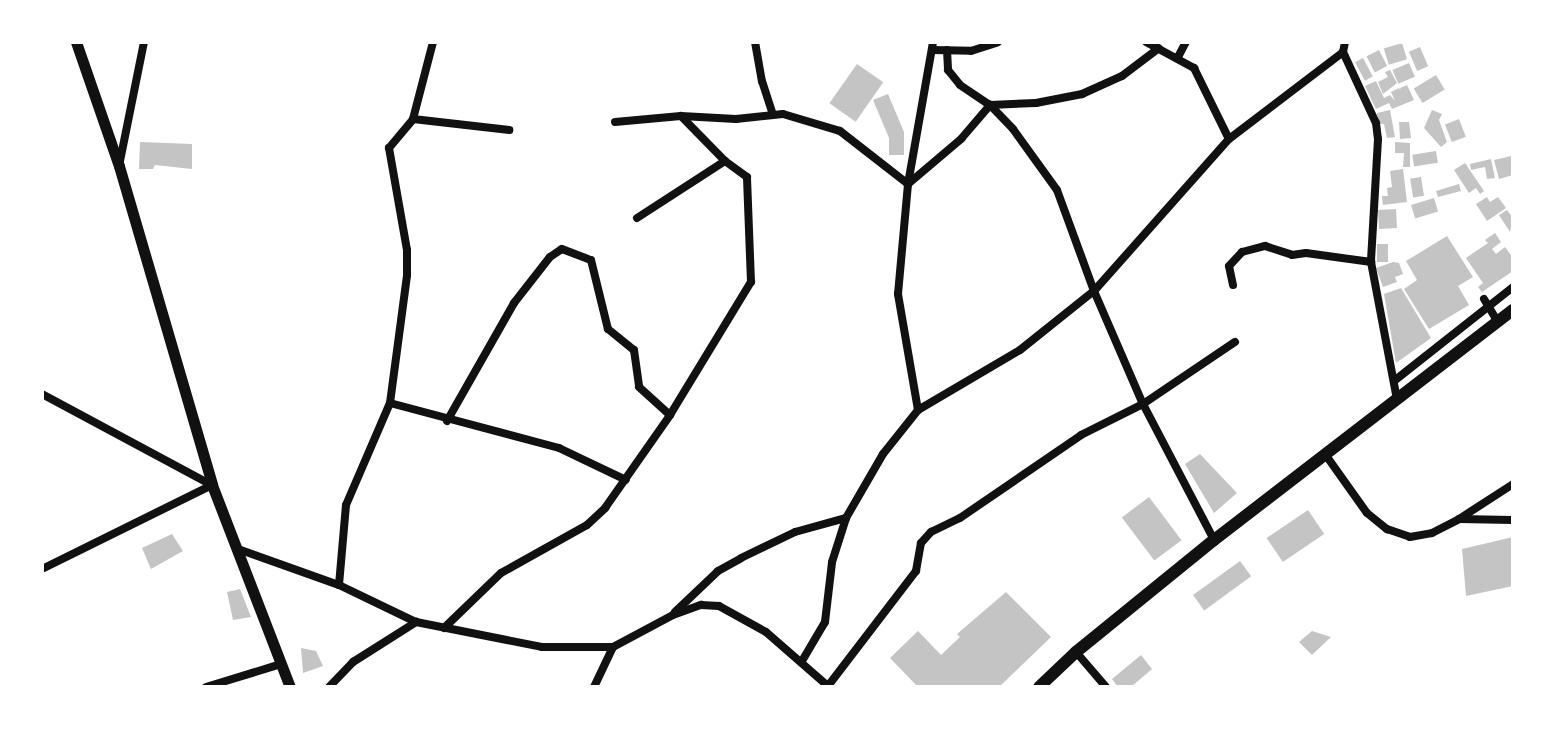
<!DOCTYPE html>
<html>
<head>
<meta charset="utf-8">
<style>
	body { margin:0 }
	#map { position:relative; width:1555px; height:729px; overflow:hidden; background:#fff; font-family:Figtree,sans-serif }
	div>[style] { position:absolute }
	.building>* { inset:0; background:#c4c4c4; transform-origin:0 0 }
	.minor>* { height:8px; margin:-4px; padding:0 4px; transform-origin:4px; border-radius:4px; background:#111 }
	.secondary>* { height:11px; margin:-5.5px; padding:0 5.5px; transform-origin:5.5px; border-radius:5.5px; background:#111 }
	.primary>* { height:12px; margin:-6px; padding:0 6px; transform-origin:6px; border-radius:6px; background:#111 }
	span { translate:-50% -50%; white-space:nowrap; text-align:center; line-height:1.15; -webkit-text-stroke:8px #fff; paint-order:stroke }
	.frame { position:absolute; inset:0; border:44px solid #fff; pointer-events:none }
</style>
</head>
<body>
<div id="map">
	<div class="building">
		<i style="left:1402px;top:43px;width:17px;height:19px;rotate:73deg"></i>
		<i style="left:1420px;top:47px;width:21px;height:12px;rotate:67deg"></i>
		<i style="left:1379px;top:50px;width:18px;height:14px;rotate:63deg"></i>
		<i style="left:1363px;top:58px;width:21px;height:9px;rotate:62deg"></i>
		<i style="left:1409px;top:63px;width:15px;height:18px;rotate:67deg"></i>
		<i style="left:857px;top:64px;width:32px;height:48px;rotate:35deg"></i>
		<i style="clip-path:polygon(1390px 70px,1397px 83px,1383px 94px,1378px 82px,1388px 77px,1385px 72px)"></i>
		<i style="left:1436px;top:75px;width:17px;height:26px;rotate:59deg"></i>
		<i style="clip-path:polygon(1376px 81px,1384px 98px,1390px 95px,1395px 101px,1391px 92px,1399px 88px,1401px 91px,1400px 88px,1407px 85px,1414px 100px,1392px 109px,1389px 103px,1376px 109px,1365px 86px)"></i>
		<i style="clip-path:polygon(888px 94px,904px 132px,904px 155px,889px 155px,889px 138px,873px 100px)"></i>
		<i style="clip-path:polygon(1390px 110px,1395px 137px,1387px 138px,1384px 124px,1379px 124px,1377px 113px)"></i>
		<i style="clip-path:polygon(1432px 110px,1442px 114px,1439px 120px,1447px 142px,1441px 147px,1424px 128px)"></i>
		<i style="left:1459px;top:119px;width:19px;height:15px;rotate:69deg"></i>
		<i style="clip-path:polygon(1399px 122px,1409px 122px,1411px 138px,1400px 139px)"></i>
		<i style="clip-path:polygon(140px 142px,192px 144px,192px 169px,155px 165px,153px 169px,139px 169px)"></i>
		<i style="clip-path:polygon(1395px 142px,1410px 143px,1410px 167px,1403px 167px,1404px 153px,1395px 153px)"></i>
		<i style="left:1436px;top:151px;width:12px;height:24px;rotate:81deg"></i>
		<i style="clip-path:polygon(1511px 156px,1513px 175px,1499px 179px,1494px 160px)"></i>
		<i style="clip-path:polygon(1491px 159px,1495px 178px,1487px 179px,1485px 167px,1471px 170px,1470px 164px)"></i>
		<i style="clip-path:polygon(1465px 163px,1484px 191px,1480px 194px,1476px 188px,1469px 193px,1454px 170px)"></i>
		<i style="clip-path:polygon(1403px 169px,1407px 202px,1383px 205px,1382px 196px,1388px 196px,1387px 188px,1392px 187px,1390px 171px)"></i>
		<i style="left:1421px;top:177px;width:19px;height:11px;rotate:81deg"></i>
		<i style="clip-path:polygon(1459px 184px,1461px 191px,1438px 197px,1436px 191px)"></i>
		<i style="clip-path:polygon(1487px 197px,1490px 202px,1498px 197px,1506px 208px,1487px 221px,1476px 204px)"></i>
		<i style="left:1434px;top:198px;width:14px;height:24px;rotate:73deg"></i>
		<i style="left:1396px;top:209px;width:19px;height:18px;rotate:87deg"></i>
		<i style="clip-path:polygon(1507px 210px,1513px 218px,1510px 232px,1499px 215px)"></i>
		<i style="clip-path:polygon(1495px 233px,1501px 242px,1492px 249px,1496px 254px,1505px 247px,1513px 258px,1513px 271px,1482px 292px,1478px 287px,1483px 283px,1466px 258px,1488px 243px,1485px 240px)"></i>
		<i style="clip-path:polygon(1447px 236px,1473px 277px,1458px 286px,1469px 305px,1429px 329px,1404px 289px,1417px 280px,1406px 261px)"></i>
		<i style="left:1377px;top:244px;width:11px;height:18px"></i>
		<i style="clip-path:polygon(1393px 262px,1399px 263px,1403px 274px,1395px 277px,1397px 282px,1383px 287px,1376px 268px)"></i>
		<i style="clip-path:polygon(1401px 288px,1431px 338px,1396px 363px,1384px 294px)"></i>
		<i style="clip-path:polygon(1200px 454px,1237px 493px,1214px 513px,1185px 464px)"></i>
		<i style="left:1149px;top:497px;width:54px;height:34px;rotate:53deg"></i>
		<i style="left:1308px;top:510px;width:29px;height:50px;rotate:56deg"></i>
		<i style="clip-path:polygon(172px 534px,183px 551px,151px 569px,142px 548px)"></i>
		<i style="clip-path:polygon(1513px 537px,1513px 586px,1466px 596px,1462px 549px)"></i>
		<i style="left:1240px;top:561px;width:19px;height:58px;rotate:54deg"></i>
		<i style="clip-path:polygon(240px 589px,251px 617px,233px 620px,227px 592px)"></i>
		<i style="clip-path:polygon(1006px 592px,1051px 637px,999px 687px,918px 687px,890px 658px,918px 631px,941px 655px,960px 637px,957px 634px)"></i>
		<i style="clip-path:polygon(1312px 631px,1331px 637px,1312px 655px,1299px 642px)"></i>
		<i style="clip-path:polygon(301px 648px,316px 651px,323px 666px,303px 673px)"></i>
		<i style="clip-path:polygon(1141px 655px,1152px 669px,1131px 687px,1118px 687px,1112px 679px)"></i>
	</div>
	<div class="minor">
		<i style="left:755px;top:42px;width:40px;rotate:80deg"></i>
		<i style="left:762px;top:81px;width:33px;rotate:72deg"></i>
		<i style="left:1146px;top:42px;width:55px;rotate:28.4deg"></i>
		<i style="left:1194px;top:68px;width:79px;rotate:63.8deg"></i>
		<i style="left:1345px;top:42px;width:10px;rotate:101deg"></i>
		<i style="left:1343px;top:52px;width:78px;rotate:65.1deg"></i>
		<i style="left:1376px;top:123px;width:16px;rotate:83deg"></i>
		<i style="left:1378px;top:139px;width:123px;rotate:93.3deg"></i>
		<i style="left:1371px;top:262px;width:139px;rotate:79.3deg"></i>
		<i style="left:932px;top:50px;width:39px;rotate:1deg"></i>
		<i style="left:971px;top:51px;width:28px;rotate:-18deg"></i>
		<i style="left:947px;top:50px;width:20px;rotate:87deg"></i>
		<i style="left:948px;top:70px;width:19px;rotate:51deg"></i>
		<i style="left:960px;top:85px;width:36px;rotate:34deg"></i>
		<i style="left:990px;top:105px;width:33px;rotate:46deg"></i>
		<i style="left:1013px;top:129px;width:75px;rotate:54.2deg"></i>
		<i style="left:1057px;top:190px;width:108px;rotate:69.9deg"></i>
		<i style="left:1094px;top:291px;width:123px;rotate:66.6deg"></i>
		<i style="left:1143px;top:404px;width:153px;rotate:62.4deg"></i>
		<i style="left:1178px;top:57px;width:17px;rotate:-62deg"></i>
		<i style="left:413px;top:119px;width:97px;rotate:6.5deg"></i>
		<i style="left:615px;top:122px;width:66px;rotate:-5.2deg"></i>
		<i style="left:681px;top:116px;width:55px;rotate:3.1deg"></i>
		<i style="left:736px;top:119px;width:47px;rotate:-6.1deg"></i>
		<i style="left:783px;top:114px;width:59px;rotate:16.6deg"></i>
		<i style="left:840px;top:131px;width:86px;rotate:37.9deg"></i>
		<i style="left:908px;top:184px;width:70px;rotate:-40.3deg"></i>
		<i style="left:961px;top:139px;width:45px;rotate:-49.5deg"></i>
		<i style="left:990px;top:105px;width:46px;rotate:-2.5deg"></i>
		<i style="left:1036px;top:103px;width:47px;rotate:-11.1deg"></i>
		<i style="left:1082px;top:94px;width:44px;rotate:-24.2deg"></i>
		<i style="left:1122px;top:76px;width:46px;rotate:-37.1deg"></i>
		<i style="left:119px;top:166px;width:126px;rotate:-78.6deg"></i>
		<i style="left:637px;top:218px;width:105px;rotate:-32.9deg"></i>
		<i style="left:1233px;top:285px;width:19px;rotate:-102deg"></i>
		<i style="left:1229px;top:266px;width:19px;rotate:-47deg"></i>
		<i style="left:1242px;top:252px;width:24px;rotate:-15deg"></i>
		<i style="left:1265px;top:246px;width:28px;rotate:18deg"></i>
		<i style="left:1292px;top:255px;width:14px;rotate:-8deg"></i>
		<i style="left:1306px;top:253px;width:66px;rotate:7.9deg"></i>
		<i style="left:1484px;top:299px;width:27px;rotate:59deg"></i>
		<i style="left:1394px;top:381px;width:152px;rotate:-38.3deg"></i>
		<i style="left:42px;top:394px;width:193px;rotate:28.2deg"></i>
		<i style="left:390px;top:403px;width:175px;rotate:14.9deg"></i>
		<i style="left:559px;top:448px;width:74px;rotate:25.5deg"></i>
		<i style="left:918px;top:410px;width:118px;rotate:-30.5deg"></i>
		<i style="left:1020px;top:350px;width:95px;rotate:-38.6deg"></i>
		<i style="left:1094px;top:291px;width:203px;rotate:-48.4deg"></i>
		<i style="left:1229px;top:139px;width:143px;rotate:-37.3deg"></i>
		<i style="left:447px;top:421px;width:136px;rotate:-60.4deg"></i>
		<i style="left:514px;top:303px;width:58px;rotate:-52deg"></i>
		<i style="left:550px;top:257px;width:14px;rotate:-34deg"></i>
		<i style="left:562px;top:249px;width:31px;rotate:21deg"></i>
		<i style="left:591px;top:260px;width:71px;rotate:76.2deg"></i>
		<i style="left:608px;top:329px;width:33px;rotate:39deg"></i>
		<i style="left:634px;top:350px;width:37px;rotate:82deg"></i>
		<i style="left:639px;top:387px;width:42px;rotate:42.1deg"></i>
		<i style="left:1325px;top:454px;width:72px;rotate:54.6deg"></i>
		<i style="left:1367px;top:513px;width:26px;rotate:39deg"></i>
		<i style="left:1387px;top:529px;width:24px;rotate:19deg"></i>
		<i style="left:1410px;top:537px;width:22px;rotate:-10deg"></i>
		<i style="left:1432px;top:533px;width:30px;rotate:-27deg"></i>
		<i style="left:1459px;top:519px;width:64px;rotate:-32.9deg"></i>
		<i style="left:1459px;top:519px;width:54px;rotate:1.1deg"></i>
		<i style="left:238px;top:549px;width:107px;rotate:19.6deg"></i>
		<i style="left:339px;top:585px;width:85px;rotate:25.7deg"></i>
		<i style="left:416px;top:622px;width:128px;rotate:11.2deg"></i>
		<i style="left:542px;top:647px;width:71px"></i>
		<i style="left:613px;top:647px;width:68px;rotate:-28.1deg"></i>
		<i style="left:673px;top:615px;width:30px;rotate:-20deg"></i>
		<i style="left:701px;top:605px;width:18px;rotate:3deg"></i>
		<i style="left:719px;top:606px;width:54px;rotate:29deg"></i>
		<i style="left:766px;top:632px;width:84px;rotate:41.1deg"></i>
		<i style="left:42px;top:569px;width:190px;rotate:-26.3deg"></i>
		<i style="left:339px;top:585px;width:80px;rotate:-85deg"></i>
		<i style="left:346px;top:505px;width:111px;rotate:-66.7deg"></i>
		<i style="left:390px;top:403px;width:129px;rotate:-82.4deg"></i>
		<i style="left:407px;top:275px;width:25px;rotate:-90deg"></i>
		<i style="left:407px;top:250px;width:104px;rotate:-100deg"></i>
		<i style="left:389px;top:148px;width:38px;rotate:-50deg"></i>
		<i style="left:413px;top:119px;width:80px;rotate:-75.4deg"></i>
		<i style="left:675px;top:612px;width:59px;rotate:-43.6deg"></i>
		<i style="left:718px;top:571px;width:26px;rotate:-29deg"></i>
		<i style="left:741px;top:558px;width:60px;rotate:-25.7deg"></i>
		<i style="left:795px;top:532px;width:53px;rotate:-15.4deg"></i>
		<i style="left:444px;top:628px;width:79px;rotate:-44deg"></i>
		<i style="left:501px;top:573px;width:98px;rotate:-29.2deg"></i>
		<i style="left:587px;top:525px;width:25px;rotate:-43deg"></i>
		<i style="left:605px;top:508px;width:113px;rotate:-55deg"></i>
		<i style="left:670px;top:415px;width:156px;rotate:-58.7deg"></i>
		<i style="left:751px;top:282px;width:105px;rotate:-92.2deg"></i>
		<i style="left:747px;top:177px;width:27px;rotate:-144deg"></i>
		<i style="left:725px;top:161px;width:63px;rotate:-134.4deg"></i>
		<i style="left:1076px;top:652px;width:46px;rotate:49.4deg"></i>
		<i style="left:802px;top:661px;width:45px;rotate:-59.5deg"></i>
		<i style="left:825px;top:622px;width:60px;rotate:-83.3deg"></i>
		<i style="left:832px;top:562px;width:46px;rotate:-72.3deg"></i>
		<i style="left:846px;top:518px;width:74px;rotate:-60deg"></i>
		<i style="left:883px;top:454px;width:56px;rotate:-51.5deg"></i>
		<i style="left:918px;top:410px;width:118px;rotate:-99.8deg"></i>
		<i style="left:898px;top:294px;width:110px;rotate:-84.8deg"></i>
		<i style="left:908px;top:184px;width:144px;rotate:-80deg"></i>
		<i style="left:828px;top:686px;width:145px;rotate:-52.6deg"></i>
		<i style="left:916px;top:571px;width:28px;rotate:-80deg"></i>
		<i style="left:921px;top:543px;width:15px;rotate:-48deg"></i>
		<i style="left:931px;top:532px;width:32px;rotate:-26deg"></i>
		<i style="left:960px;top:518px;width:147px;rotate:-34.4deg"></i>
		<i style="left:1081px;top:435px;width:69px;rotate:-26.6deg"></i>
		<i style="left:1143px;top:404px;width:111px;rotate:-34deg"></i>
		<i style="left:206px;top:687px;width:78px;rotate:-17deg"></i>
		<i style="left:329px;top:687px;width:35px;rotate:-46deg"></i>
		<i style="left:353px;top:662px;width:75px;rotate:-32.4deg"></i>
		<i style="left:594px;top:687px;width:44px;rotate:-64.6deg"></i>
	</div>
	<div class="secondary">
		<i style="left:76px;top:42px;width:131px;rotate:70.9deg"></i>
		<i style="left:119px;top:166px;width:332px;rotate:73.7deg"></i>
		<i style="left:212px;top:485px;width:217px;rotate:68.9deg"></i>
	</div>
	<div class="primary">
		<i style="left:1039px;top:687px;width:51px;rotate:-43.4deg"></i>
		<i style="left:1076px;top:652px;width:178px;rotate:-39.1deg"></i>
		<i style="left:1214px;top:540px;width:377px;rotate:-37.6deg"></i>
	</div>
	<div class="frame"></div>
</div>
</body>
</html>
